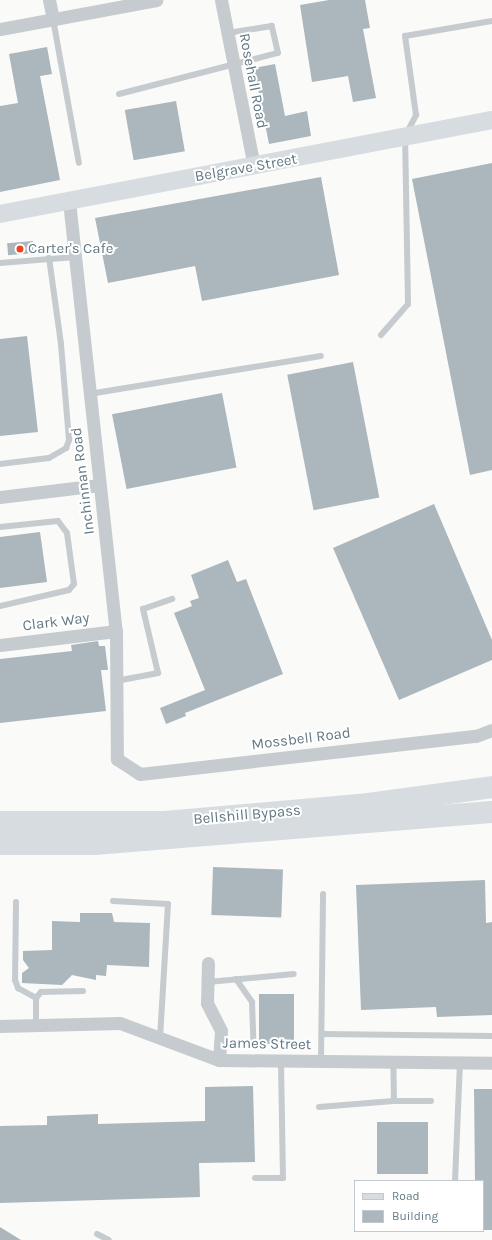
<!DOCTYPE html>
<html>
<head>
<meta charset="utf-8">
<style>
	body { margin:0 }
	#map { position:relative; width:492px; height:1240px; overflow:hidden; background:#fafaf8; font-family:Karla,sans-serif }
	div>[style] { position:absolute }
	.building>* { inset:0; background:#abb7bc; transform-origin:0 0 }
	.lane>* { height:6px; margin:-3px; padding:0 3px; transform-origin:3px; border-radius:3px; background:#c5cbce }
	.street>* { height:13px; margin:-6.5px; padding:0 6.5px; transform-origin:6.5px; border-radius:6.5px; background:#c5cbce }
	.secondary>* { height:18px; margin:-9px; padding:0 9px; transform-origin:9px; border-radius:9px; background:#d6dcdf }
	.highway>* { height:22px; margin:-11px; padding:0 11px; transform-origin:11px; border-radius:11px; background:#d6dcdf }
	.dots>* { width:11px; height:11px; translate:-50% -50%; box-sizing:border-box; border:2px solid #fff; border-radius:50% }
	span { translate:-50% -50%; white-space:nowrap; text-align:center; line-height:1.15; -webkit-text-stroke:4px #fff; paint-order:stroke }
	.street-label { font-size:15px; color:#637985 }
	.poi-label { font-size:15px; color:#637985 }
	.left { translate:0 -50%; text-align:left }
	.legend { position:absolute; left:354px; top:1180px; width:130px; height:52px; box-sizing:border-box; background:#fff; border:1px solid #c1c9ce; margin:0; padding:5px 7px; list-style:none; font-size:12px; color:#637985 }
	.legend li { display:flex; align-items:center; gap:8px; height:20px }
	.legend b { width:20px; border:1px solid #c1c9ce }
</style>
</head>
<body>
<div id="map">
	<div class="building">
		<i style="clip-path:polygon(329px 0,365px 0,370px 28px,363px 29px,376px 98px,353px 102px,348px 76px,312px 82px,300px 5px)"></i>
		<i style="clip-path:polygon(47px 47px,52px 74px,40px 76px,60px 180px,0 192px,0 106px,18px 103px,9px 54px)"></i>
		<i style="clip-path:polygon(275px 64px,285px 116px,307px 111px,311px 136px,269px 144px,254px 68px)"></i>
		<i style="left:176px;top:101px;width:51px;height:52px;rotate:80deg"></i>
		<i style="clip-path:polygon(492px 163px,492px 470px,470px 475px,412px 179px)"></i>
		<i style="clip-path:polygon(321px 177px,339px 275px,202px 301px,195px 266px,108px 283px,95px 218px)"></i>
		<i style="left:33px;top:241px;width:12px;height:26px;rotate:85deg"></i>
		<i style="clip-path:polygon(27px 336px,38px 432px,0 436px,0 339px)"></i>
		<i style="left:353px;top:362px;width:138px;height:67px;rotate:79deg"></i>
		<i style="left:222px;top:393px;width:76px;height:112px;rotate:79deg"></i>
		<i style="clip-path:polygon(434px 504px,492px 640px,492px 660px,399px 700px,333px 548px)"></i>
		<i style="clip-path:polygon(40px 532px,47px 582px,0 588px,0 537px)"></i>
		<i style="clip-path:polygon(228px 560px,237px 582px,246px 579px,283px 674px,185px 713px,186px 716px,166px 724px,160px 708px,205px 690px,174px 613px,192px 606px,190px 601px,199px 598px,191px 575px)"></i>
		<i style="clip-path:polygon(98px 641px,99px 646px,105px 646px,108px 670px,101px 670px,106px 711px,0 723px,0 659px,72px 651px,71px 645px)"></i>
		<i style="left:213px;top:867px;width:70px;height:48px;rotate:2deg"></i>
		<i style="clip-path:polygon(485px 880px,486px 923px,492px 922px,492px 1015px,437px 1017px,436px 1007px,361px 1010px,356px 885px)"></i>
		<i style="clip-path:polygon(80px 913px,112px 913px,114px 922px,150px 923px,149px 967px,107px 965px,106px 976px,96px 975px,96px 980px,72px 975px,62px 985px,22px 983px,22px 973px,29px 968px,23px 960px,23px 951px,52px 950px,52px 921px,80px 922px)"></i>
		<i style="left:259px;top:994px;width:35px;height:50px"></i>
		<i style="clip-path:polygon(253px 1086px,255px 1162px,199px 1163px,200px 1197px,0 1203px,0 1126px,47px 1125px,47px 1116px,98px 1114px,98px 1124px,205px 1121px,205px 1087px)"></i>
		<i style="clip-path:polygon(474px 1089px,492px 1089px,492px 1230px,483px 1230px,483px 1181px,475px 1181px)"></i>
		<i style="left:377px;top:1122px;width:51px;height:52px"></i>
		<i style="clip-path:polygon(0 1227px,21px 1240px,0 1240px)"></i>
	</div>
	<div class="lane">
		<i style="left:53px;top:19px;width:146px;rotate:79.8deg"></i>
		<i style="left:119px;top:94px;width:164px;rotate:-14.5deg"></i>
		<i style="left:278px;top:53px;width:28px;rotate:-103deg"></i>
		<i style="left:272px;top:26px;width:45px;rotate:171deg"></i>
		<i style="left:0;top:263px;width:76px;rotate:-4.5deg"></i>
		<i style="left:381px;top:335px;width:41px;rotate:-48.9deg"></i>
		<i style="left:408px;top:304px;width:168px;rotate:-91deg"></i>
		<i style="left:405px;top:136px;width:24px;rotate:-62deg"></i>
		<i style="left:416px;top:115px;width:80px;rotate:-97.9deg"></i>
		<i style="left:405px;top:36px;width:88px;rotate:-9.8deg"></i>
		<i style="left:89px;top:394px;width:235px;rotate:-9.3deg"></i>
		<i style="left:0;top:464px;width:49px;rotate:-7deg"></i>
		<i style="left:49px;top:458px;width:20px;rotate:-30deg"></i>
		<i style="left:66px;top:448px;width:9px;rotate:-69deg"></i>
		<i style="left:69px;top:440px;width:96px;rotate:-94.8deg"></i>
		<i style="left:61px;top:344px;width:87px;rotate:-97.9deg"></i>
		<i style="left:0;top:527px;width:58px;rotate:-5.9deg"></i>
		<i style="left:58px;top:521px;width:15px;rotate:53deg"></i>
		<i style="left:67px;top:533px;width:51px;rotate:82.2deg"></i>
		<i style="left:74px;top:584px;width:8px;rotate:130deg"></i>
		<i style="left:69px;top:590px;width:71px;rotate:166.9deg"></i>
		<i style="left:116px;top:681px;width:43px;rotate:-10.8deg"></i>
		<i style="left:158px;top:673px;width:66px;rotate:-103.2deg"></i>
		<i style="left:143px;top:609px;width:31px;rotate:-19deg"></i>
		<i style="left:113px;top:901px;width:55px;rotate:3.1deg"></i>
		<i style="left:168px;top:904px;width:134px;rotate:93.4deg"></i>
		<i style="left:16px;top:902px;width:78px;rotate:90.7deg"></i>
		<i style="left:15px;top:980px;width:9px;rotate:69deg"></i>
		<i style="left:18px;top:988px;width:21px;rotate:29deg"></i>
		<i style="left:236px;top:979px;width:28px;rotate:55deg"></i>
		<i style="left:252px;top:1002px;width:37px;rotate:88deg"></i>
		<i style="left:208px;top:982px;width:86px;rotate:-5.3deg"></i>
		<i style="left:36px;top:1024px;width:26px;rotate:-90deg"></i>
		<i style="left:36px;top:998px;width:8px;rotate:-50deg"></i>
		<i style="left:41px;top:992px;width:42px;rotate:-1.4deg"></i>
		<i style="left:322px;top:1034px;width:170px;rotate:0.7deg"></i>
		<i style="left:321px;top:1061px;width:167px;rotate:-89.3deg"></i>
		<i style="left:394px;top:1101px;width:37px"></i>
		<i style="left:319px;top:1107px;width:75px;rotate:-4.6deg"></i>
		<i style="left:394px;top:1101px;width:39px;rotate:-91deg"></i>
		<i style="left:255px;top:1178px;width:28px"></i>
		<i style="left:283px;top:1178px;width:117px;rotate:-91deg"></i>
		<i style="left:455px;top:1181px;width:119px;rotate:-87.6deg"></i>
		<i style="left:97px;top:1234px;width:13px;rotate:27deg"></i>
	</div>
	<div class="street">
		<i style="left:49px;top:0;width:19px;rotate:78deg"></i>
		<i style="left:221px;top:0;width:170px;rotate:78.8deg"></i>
		<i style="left:0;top:29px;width:159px;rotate:-10.5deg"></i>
		<i style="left:69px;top:201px;width:433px;rotate:83.8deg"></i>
		<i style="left:116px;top:631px;width:128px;rotate:89.6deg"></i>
		<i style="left:117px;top:759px;width:27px;rotate:33deg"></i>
		<i style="left:140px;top:774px;width:338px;rotate:-6.5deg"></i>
		<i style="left:476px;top:736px;width:17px;rotate:-21deg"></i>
		<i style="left:0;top:497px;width:100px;rotate:-6.9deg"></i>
		<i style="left:0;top:645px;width:117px;rotate:-6.9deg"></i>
		<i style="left:208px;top:963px;width:40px;rotate:91.4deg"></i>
		<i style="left:207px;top:1003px;width:31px;rotate:63deg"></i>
		<i style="left:221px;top:1031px;width:29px;rotate:94deg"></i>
		<i style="left:0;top:1026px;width:120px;rotate:-1.4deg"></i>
		<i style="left:120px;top:1023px;width:106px;rotate:20.5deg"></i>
		<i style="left:219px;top:1060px;width:273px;rotate:0.6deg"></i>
	</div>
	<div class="secondary">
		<i style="left:0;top:214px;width:501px;rotate:-10.82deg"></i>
	</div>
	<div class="highway">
		<i style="left:0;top:822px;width:165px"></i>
		<i style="left:165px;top:822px;width:197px;rotate:-5deg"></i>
		<i style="left:361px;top:805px;width:132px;rotate:-7.8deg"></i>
		<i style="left:0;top:844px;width:94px"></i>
		<i style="left:94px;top:844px;width:399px;rotate:-4.6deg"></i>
	</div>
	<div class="dots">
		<i style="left:20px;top:249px;background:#f04221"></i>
	</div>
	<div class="street-label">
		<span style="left:253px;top:81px;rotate:79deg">Rosehall Road</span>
		<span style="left:246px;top:168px;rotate:-10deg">Belgrave Street</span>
		<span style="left:83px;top:481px;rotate:-97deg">Inchinnan Road</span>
		<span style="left:56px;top:622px;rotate:-7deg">Clark Way</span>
		<span style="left:301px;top:739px;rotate:-7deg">Mossbell Road</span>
		<span style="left:247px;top:815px;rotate:-5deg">Bellshill Bypass</span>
		<span style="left:267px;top:1044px;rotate:1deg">James Street</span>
	</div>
	<div class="poi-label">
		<span class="left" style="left:28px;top:249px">Carter's Cafe</span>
	</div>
	<ul class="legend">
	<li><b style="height:5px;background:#d6dcdf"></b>Road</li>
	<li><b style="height:11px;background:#abb7bc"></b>Building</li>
	</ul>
</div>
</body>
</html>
